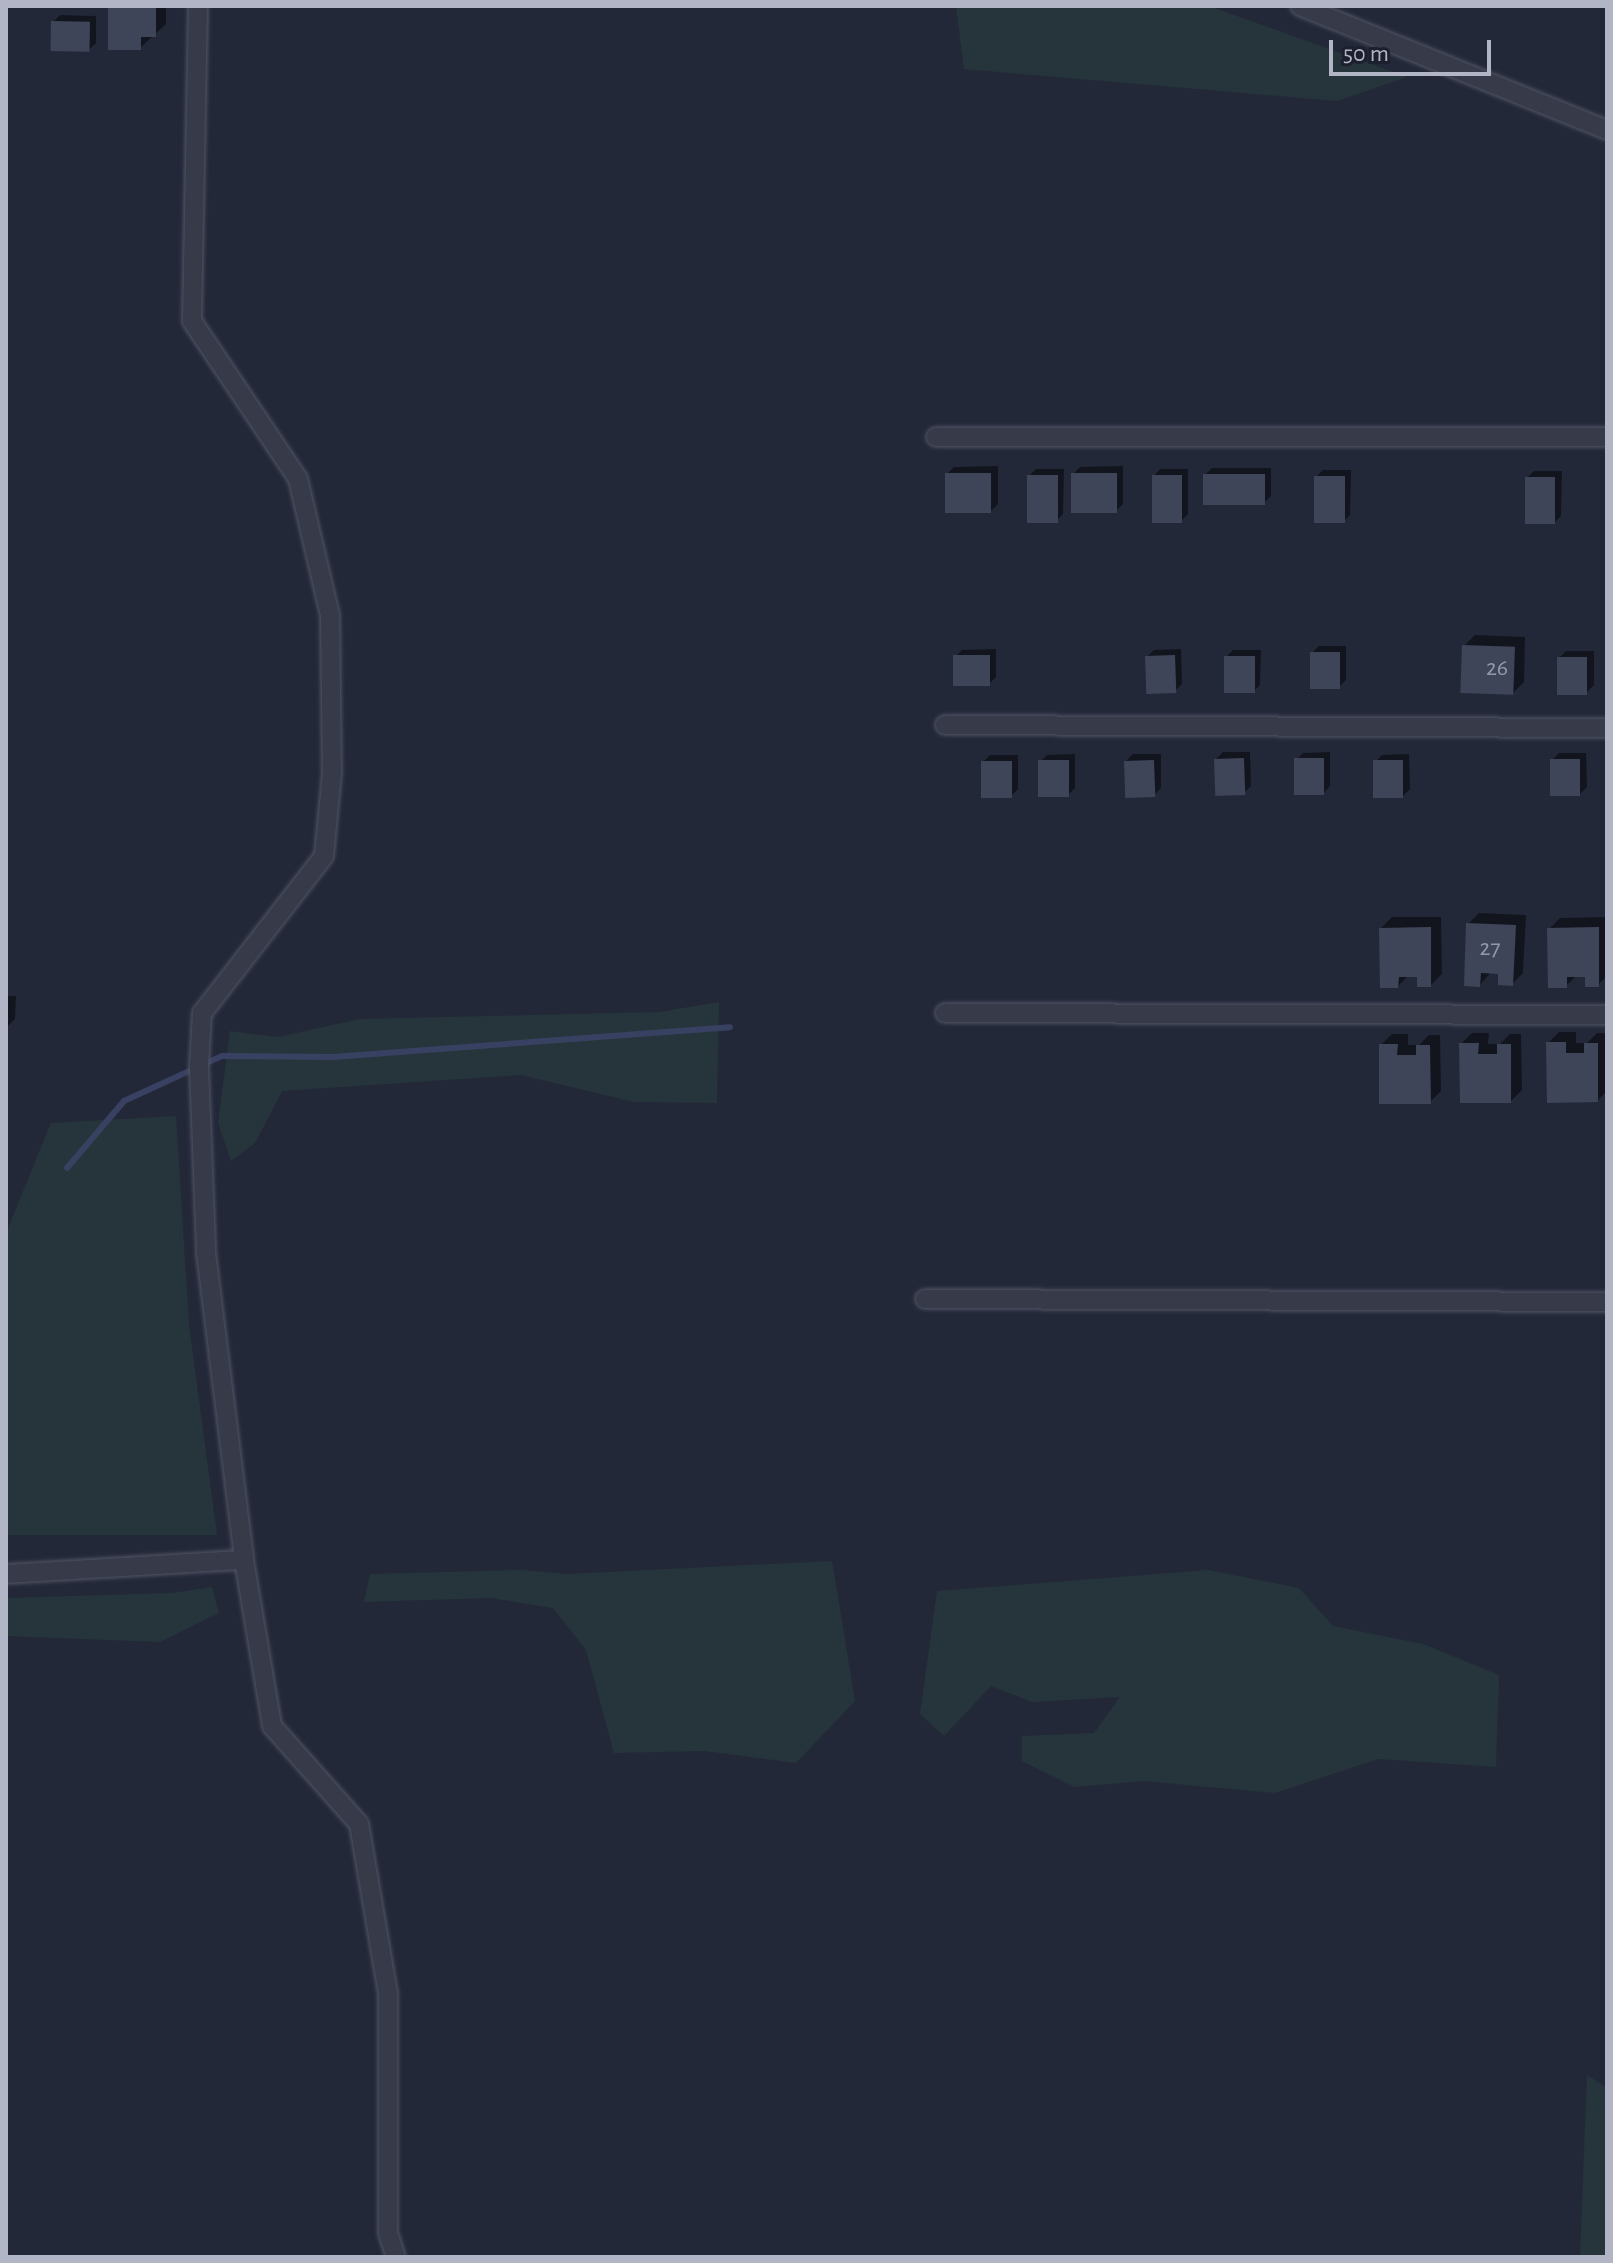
<!DOCTYPE html>
<html>
<head>
<meta charset="utf-8">
<style>
	body { margin:0 }
	#map { position:relative; width:1613px; height:2263px; overflow:hidden; background:#232839; font-family:"Alegreya Sans",sans-serif }
	div>[style] { position:absolute }
	.green>* { inset:0; background:#25353b }
	.shadow>* { inset:0; background:#0007 }
	.stream>* { height:6px; margin:-3px; padding:0 3px; transform-origin:3px; border-radius:3px; background:#394162 }
	.building>* { inset:0; background:#3f4559; transform-origin:0 0 }
	.roads { filter:drop-shadow(0 0 2px #515564) drop-shadow(0 0 2px #515564) }
	.street>* { height:18px; margin:-9px; padding:0 9px; transform-origin:9px; border-radius:9px; background:#363a49 }
	span { translate:-50% -50%; white-space:nowrap; text-align:center; line-height:1.15; -webkit-text-stroke:7px #1b1f2e; paint-order:stroke }
	.number-label { font-size:24px; color:#9499aa }
	.number-label span { -webkit-text-stroke-width:0 }
	.frame { position:absolute; inset:0; border:8px solid #b1b5c5; pointer-events:none }
	.scale { position:absolute; left:1329px; top:40px; width:162px; height:36px; box-sizing:border-box; border:4px solid #b1b5c5; border-top:0; padding-left:10px; font-size:24px; line-height:28px; white-space:nowrap; color:#b1b5c5; -webkit-text-stroke:6px #1b1f2e; paint-order:stroke }
</style>
</head>
<body>
<div id="map">
	<div class="green">
		<i style="clip-path:polygon(956px 6px,1209px 6px,1407px 77px,1337px 101px,964px 69px)"></i>
		<i style="clip-path:polygon(719px 1002px,717px 1103px,634px 1102px,521px 1075px,282px 1091px,255px 1143px,231px 1161px,218px 1123px,230px 1031px,278px 1037px,360px 1019px,659px 1012px)"></i>
		<i style="clip-path:polygon(176px 1116px,189px 1325px,217px 1535px,6px 1535px,6px 1233px,51px 1123px)"></i>
		<i style="clip-path:polygon(832px 1561px,855px 1701px,796px 1763px,705px 1751px,614px 1753px,586px 1650px,553px 1608px,491px 1598px,364px 1602px,370px 1574px,520px 1570px,569px 1574px)"></i>
		<i style="clip-path:polygon(1208px 1570px,1299px 1588px,1333px 1626px,1423px 1644px,1499px 1675px,1496px 1767px,1378px 1759px,1275px 1793px,1143px 1781px,1075px 1787px,1022px 1761px,1022px 1736px,1094px 1733px,1120px 1697px,1032px 1702px,991px 1686px,944px 1736px,920px 1714px,937px 1591px)"></i>
		<i style="clip-path:polygon(212px 1587px,219px 1613px,160px 1642px,6px 1636px,6px 1598px,172px 1593px)"></i>
		<i style="clip-path:polygon(1587px 2075px,1607px 2088px,1607px 2257px,1580px 2257px)"></i>
	</div>
	<div class="shadow">
		<i style="clip-path:polygon(110px 6px,166px 6px,166px 24px,140px 48px)"></i>
		<i style="clip-path:polygon(60px 15px,96px 16px,96px 43px,89px 50px,53px 22px)"></i>
		<i style="clip-path:polygon(998px 466px,998px 504px,991px 511px,947px 474px,954px 467px)"></i>
		<i style="clip-path:polygon(1123px 466px,1123px 504px,1116px 511px,1073px 474px,1080px 467px)"></i>
		<i style="clip-path:polygon(1212px 468px,1271px 468px,1271px 496px,1264px 503px,1205px 475px)"></i>
		<i style="clip-path:polygon(1036px 469px,1064px 469px,1063px 514px,1056px 521px,1029px 476px)"></i>
		<i style="clip-path:polygon(1160px 469px,1188px 469px,1188px 514px,1181px 521px,1154px 476px)"></i>
		<i style="clip-path:polygon(1323px 470px,1351px 470px,1350px 515px,1343px 522px,1316px 477px)"></i>
		<i style="clip-path:polygon(1534px 471px,1562px 471px,1561px 516px,1554px 523px,1527px 478px)"></i>
		<i style="clip-path:polygon(1475px 635px,1525px 637px,1524px 682px,1513px 693px,1464px 646px)"></i>
		<i style="clip-path:polygon(1319px 646px,1346px 646px,1346px 680px,1339px 687px,1312px 653px)"></i>
		<i style="clip-path:polygon(996px 649px,996px 677px,989px 684px,955px 657px,962px 650px)"></i>
		<i style="clip-path:polygon(1181px 649px,1182px 684px,1175px 691px,1147px 657px,1154px 650px)"></i>
		<i style="clip-path:polygon(1233px 650px,1261px 650px,1260px 685px,1253px 692px,1226px 657px)"></i>
		<i style="clip-path:polygon(1566px 651px,1594px 651px,1594px 685px,1587px 692px,1559px 658px)"></i>
		<i style="clip-path:polygon(1223px 752px,1250px 752px,1251px 786px,1244px 793px,1216px 759px)"></i>
		<i style="clip-path:polygon(1330px 752px,1330px 786px,1324px 793px,1296px 760px,1303px 753px)"></i>
		<i style="clip-path:polygon(1559px 753px,1586px 753px,1587px 787px,1580px 794px,1552px 760px)"></i>
		<i style="clip-path:polygon(1075px 754px,1075px 788px,1068px 795px,1040px 762px,1047px 755px)"></i>
		<i style="clip-path:polygon(1133px 754px,1161px 754px,1161px 788px,1154px 795px,1126px 761px)"></i>
		<i style="clip-path:polygon(1409px 754px,1410px 789px,1403px 796px,1375px 762px,1382px 755px)"></i>
		<i style="clip-path:polygon(990px 755px,1018px 755px,1018px 789px,1011px 796px,983px 762px)"></i>
		<i style="clip-path:polygon(1479px 913px,1526px 915px,1523px 973px,1512px 984px,1500px 972px,1491px 972px,1480px 985px,1468px 924px)"></i>
		<i style="clip-path:polygon(1392px 917px,1441px 917px,1442px 974px,1431px 985px,1419px 975px,1409px 975px,1398px 986px,1381px 928px)"></i>
		<i style="clip-path:polygon(1607px 917px,1607px 976px,1598px 985px,1587px 975px,1577px 975px,1566px 986px,1549px 929px,1560px 918px)"></i>
		<i style="clip-path:polygon(6px 996px,16px 996px,15px 1019px,8px 1026px)"></i>
		<i style="clip-path:polygon(1559px 1032px,1576px 1032px,1576px 1043px,1587px 1043px,1597px 1033px,1607px 1033px,1607px 1091px,1598px 1100px,1548px 1043px)"></i>
		<i style="clip-path:polygon(1472px 1033px,1489px 1033px,1488px 1044px,1500px 1044px,1510px 1034px,1521px 1034px,1522px 1090px,1511px 1101px,1461px 1044px)"></i>
		<i style="clip-path:polygon(1392px 1034px,1408px 1034px,1408px 1045px,1419px 1045px,1429px 1035px,1440px 1035px,1441px 1091px,1430px 1102px,1381px 1045px)"></i>
	</div>
	<div class="stream">
		<i style="left:67px;top:1168px;width:88px;rotate:-49.6deg"></i>
		<i style="left:124px;top:1101px;width:108px;rotate:-24.7deg"></i>
		<i style="left:222px;top:1056px;width:111px;rotate:0.5deg"></i>
		<i style="left:333px;top:1057px;width:398px;rotate:-4.3deg"></i>
	</div>
	<div class="building">
		<i style="clip-path:polygon(108px 6px,156px 6px,156px 37px,141px 37px,141px 50px,108px 50px)"></i>
		<i style="left:51px;top:21px;width:39px;height:30px;rotate:1deg"></i>
		<i style="left:945px;top:473px;width:46px;height:40px"></i>
		<i style="left:1071px;top:473px;width:46px;height:40px"></i>
		<i style="left:1203px;top:474px;width:62px;height:31px"></i>
		<i style="left:1027px;top:475px;width:31px;height:48px"></i>
		<i style="left:1152px;top:475px;width:30px;height:48px"></i>
		<i style="left:1314px;top:476px;width:31px;height:47px"></i>
		<i style="left:1525px;top:477px;width:30px;height:47px"></i>
		<i style="left:1462px;top:645px;width:53px;height:48px;rotate:2deg"></i>
		<i style="left:1310px;top:652px;width:30px;height:37px"></i>
		<i style="left:990px;top:655px;width:31px;height:37px;rotate:90deg"></i>
		<i style="left:1175px;top:655px;width:38px;height:30px;rotate:88deg"></i>
		<i style="left:1224px;top:656px;width:31px;height:37px"></i>
		<i style="left:1557px;top:657px;width:30px;height:38px"></i>
		<i style="left:1244px;top:758px;width:37px;height:30px;rotate:88deg"></i>
		<i style="left:1324px;top:758px;width:37px;height:30px;rotate:90deg"></i>
		<i style="left:1550px;top:759px;width:30px;height:37px"></i>
		<i style="left:1069px;top:760px;width:37px;height:31px;rotate:90deg"></i>
		<i style="left:1154px;top:760px;width:37px;height:30px;rotate:88deg"></i>
		<i style="left:1403px;top:760px;width:38px;height:30px;rotate:90deg"></i>
		<i style="left:1012px;top:761px;width:37px;height:31px;rotate:90deg"></i>
		<i style="clip-path:polygon(1466px 923px,1516px 925px,1513px 986px,1498px 985px,1498px 974px,1481px 973px,1480px 987px,1464px 986px)"></i>
		<i style="clip-path:polygon(1431px 927px,1431px 987px,1417px 987px,1417px 977px,1399px 977px,1398px 988px,1380px 988px,1379px 928px)"></i>
		<i style="clip-path:polygon(1599px 927px,1599px 987px,1585px 987px,1585px 977px,1567px 977px,1567px 988px,1548px 988px,1547px 928px)"></i>
		<i style="clip-path:polygon(1546px 1042px,1566px 1042px,1566px 1053px,1584px 1053px,1584px 1043px,1598px 1043px,1598px 1102px,1547px 1103px)"></i>
		<i style="clip-path:polygon(1459px 1043px,1479px 1043px,1478px 1054px,1497px 1054px,1497px 1044px,1511px 1044px,1511px 1103px,1460px 1103px)"></i>
		<i style="clip-path:polygon(1379px 1044px,1398px 1044px,1397px 1055px,1416px 1055px,1416px 1045px,1430px 1045px,1431px 1104px,1379px 1104px)"></i>
	</div>
	<div class="roads">
		<div class="street">
			<i style="left:198px;top:6px;width:315px;rotate:91.1deg"></i>
			<i style="left:192px;top:321px;width:190px;rotate:56.1deg"></i>
			<i style="left:298px;top:479px;width:140px;rotate:76.8deg"></i>
			<i style="left:330px;top:615px;width:158px;rotate:89.3deg"></i>
			<i style="left:332px;top:773px;width:83px;rotate:95.5deg"></i>
			<i style="left:324px;top:856px;width:199px;rotate:127.8deg"></i>
			<i style="left:202px;top:1013px;width:54px;rotate:93.2deg"></i>
			<i style="left:199px;top:1067px;width:186px;rotate:87.8deg"></i>
			<i style="left:206px;top:1253px;width:309px;rotate:82.9deg"></i>
			<i style="left:244px;top:1560px;width:168px;rotate:80.4deg"></i>
			<i style="left:272px;top:1726px;width:131px;rotate:48.4deg"></i>
			<i style="left:359px;top:1824px;width:171px;rotate:80.3deg"></i>
			<i style="left:388px;top:1993px;width:240px;rotate:90deg"></i>
			<i style="left:388px;top:2233px;width:25px;rotate:72deg"></i>
			<i style="left:1300px;top:6px;width:331px;rotate:22deg"></i>
			<i style="left:936px;top:437px;width:671px"></i>
			<i style="left:945px;top:725px;width:662px;rotate:0.26deg"></i>
			<i style="left:945px;top:1013px;width:662px;rotate:0.17deg"></i>
			<i style="left:925px;top:1299px;width:682px;rotate:0.25deg"></i>
			<i style="left:6px;top:1574px;width:238px;rotate:-3.4deg"></i>
		</div>
	</div>
	<div class="number-label">
		<span style="left:1497px;top:669px">26</span>
		<span style="left:1490px;top:949px">27</span>
	</div>
	<div class="frame"></div>
	<div class="scale">50 m</div>
</div>
</body>
</html>
